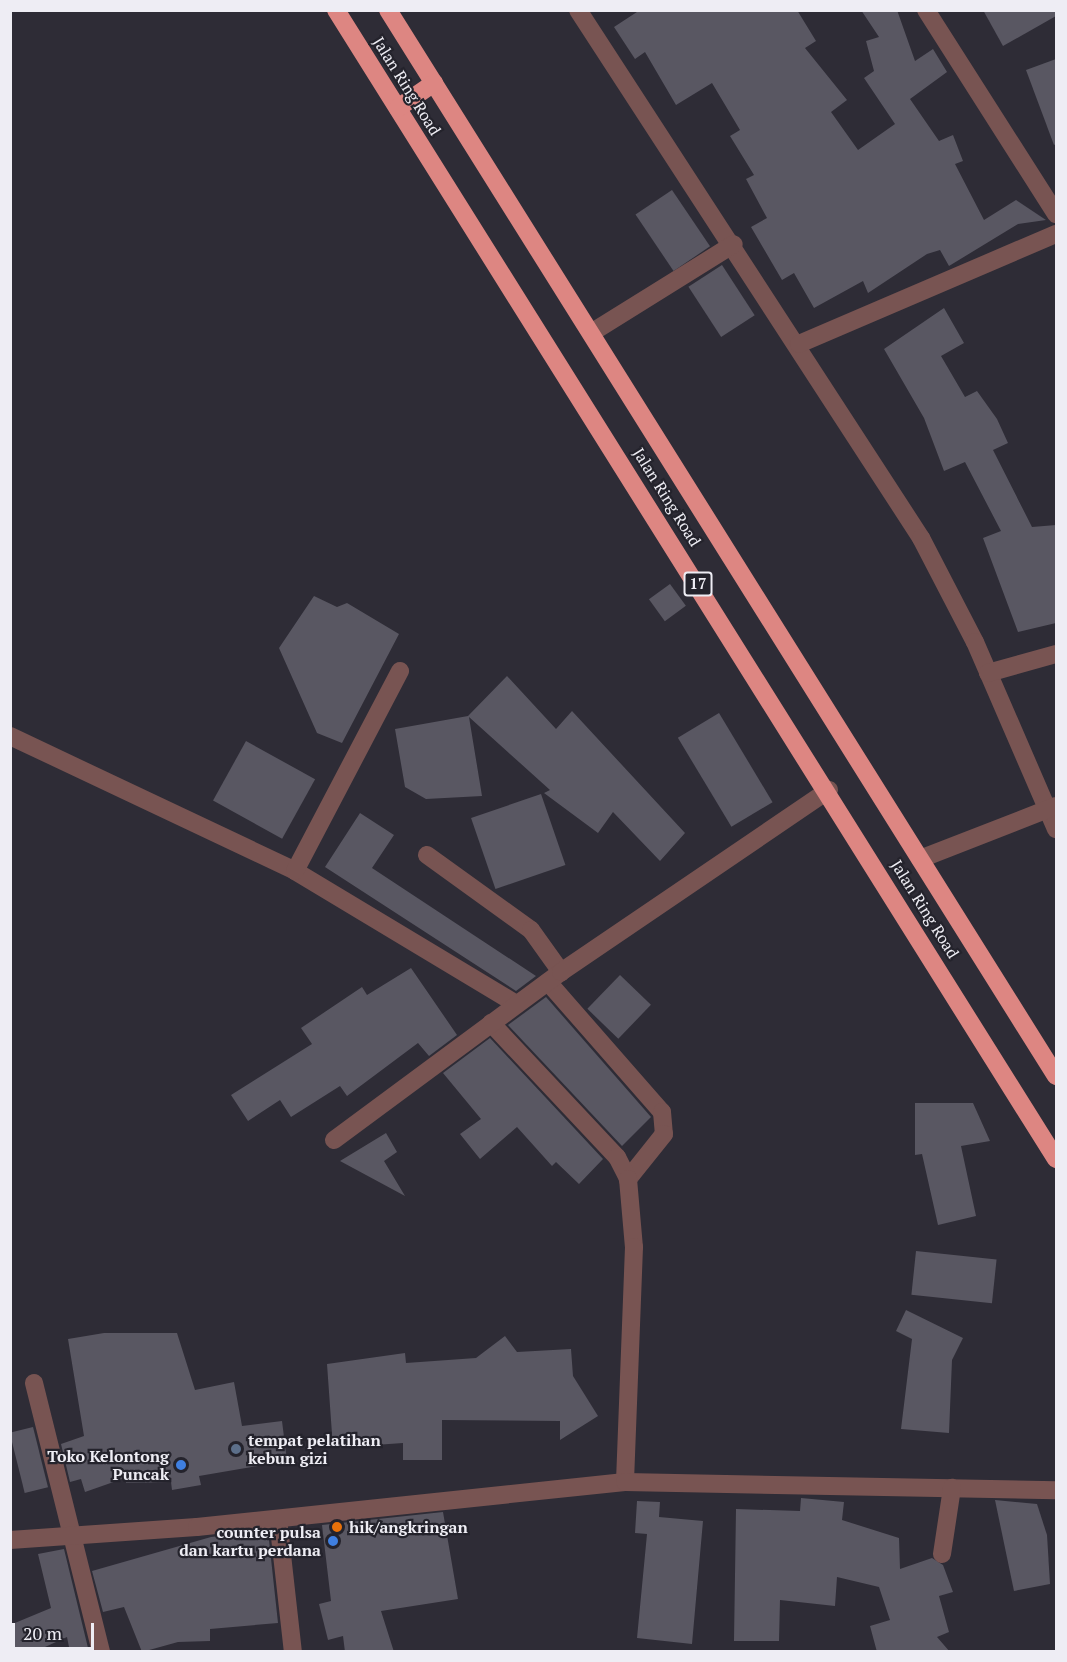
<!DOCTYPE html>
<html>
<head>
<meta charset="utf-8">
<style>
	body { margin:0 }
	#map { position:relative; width:1067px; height:1662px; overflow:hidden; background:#2e2c36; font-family:"PT Serif",serif }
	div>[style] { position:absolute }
	.building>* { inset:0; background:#595762; transform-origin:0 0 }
	.minor>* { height:18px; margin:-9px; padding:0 9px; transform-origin:9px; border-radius:9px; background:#785452 }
	.highway>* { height:18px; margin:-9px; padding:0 9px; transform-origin:9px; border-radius:9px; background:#dd8682 }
	.dots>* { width:16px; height:16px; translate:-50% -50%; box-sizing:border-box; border:3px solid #24232c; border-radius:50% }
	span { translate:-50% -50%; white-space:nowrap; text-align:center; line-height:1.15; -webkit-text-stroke:4.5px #24232c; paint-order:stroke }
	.shield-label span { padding:2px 4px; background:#24232c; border:2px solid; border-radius:4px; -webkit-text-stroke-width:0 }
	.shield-label { font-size:15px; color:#eeedf4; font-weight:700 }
	.street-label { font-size:16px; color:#eeedf4 }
	.poi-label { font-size:16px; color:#eeedf4; font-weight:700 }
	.left { translate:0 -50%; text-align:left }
	.right { translate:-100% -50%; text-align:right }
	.frame { position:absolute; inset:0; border:12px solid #eeedf4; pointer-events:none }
	.scale { position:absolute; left:12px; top:1623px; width:82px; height:27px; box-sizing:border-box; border:3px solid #eeedf4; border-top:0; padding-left:8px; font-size:18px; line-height:21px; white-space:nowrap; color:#eeedf4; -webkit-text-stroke:4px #24232c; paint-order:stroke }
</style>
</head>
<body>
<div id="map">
	<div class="building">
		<i style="clip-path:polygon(640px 10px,797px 10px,816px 41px,805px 48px,847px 100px,831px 112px,858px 150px,895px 124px,864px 78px,874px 71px,866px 41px,879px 37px,861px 10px,897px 10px,915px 61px,933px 49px,947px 72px,910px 99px,939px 141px,953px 135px,963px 161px,955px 164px,984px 220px,1016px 200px,1046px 220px,1018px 224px,949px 266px,940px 250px,927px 254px,868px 293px,863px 281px,814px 308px,794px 273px,782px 280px,751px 227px,767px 218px,746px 179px,754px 175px,730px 136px,740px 130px,712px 83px,676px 105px,645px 52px,635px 59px,614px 27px)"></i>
		<i style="clip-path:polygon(983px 10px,1056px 10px,1056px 16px,1003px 46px)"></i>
		<i style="clip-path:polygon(1056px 59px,1056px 144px,1054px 145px,1026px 70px)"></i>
		<i style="left:672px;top:190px;width:68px;height:44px;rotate:56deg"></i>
		<i style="left:722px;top:265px;width:60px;height:40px;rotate:57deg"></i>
		<i style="clip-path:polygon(944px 308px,964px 343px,941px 356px,965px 397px,977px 391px,997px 419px,1008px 443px,993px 450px,1032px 527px,1056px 525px,1056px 623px,1018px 632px,983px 538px,1001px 531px,965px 462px,944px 471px,924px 418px,884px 349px)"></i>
		<i style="left:670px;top:584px;width:27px;height:26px;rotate:54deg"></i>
		<i style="clip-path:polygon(314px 596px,337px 607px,347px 603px,399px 634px,342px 743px,317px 733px,279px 648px)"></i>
		<i style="clip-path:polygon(507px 676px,556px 729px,572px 711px,685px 833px,660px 861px,613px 812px,598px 833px,544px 793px,550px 790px,469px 717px,482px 796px,426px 799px,405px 787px,395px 729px,468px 716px)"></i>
		<i style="left:719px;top:713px;width:104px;height:48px;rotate:59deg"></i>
		<i style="left:246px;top:741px;width:79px;height:68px;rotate:29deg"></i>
		<i style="left:541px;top:794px;width:75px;height:74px;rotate:71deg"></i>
		<i style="clip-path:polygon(360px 813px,394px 835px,372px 868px,536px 976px,516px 991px,325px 867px)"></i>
		<i style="clip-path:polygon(411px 968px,457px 1035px,429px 1056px,418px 1043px,347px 1096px,340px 1086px,291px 1117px,280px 1100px,248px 1121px,231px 1095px,312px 1044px,301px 1028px,362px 987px,367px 995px)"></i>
		<i style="left:620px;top:975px;width:43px;height:47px;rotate:44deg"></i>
		<i style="clip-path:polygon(546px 997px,651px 1117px,622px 1146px,508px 1025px)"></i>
		<i style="clip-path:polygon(490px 1038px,603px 1159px,579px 1184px,556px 1162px,552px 1166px,517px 1127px,480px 1159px,460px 1134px,481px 1119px,443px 1073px)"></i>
		<i style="clip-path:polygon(915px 1103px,973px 1103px,990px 1141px,961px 1146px,976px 1216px,938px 1225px,922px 1154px,915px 1155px)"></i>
		<i style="clip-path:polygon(386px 1133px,397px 1152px,384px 1161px,405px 1196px,340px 1161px)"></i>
		<i style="left:916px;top:1251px;width:81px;height:44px;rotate:6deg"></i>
		<i style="clip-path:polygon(906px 1310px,963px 1338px,952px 1360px,949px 1433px,901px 1429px,912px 1339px,896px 1331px)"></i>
		<i style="clip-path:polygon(104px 1333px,177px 1333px,195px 1390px,234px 1382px,242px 1426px,282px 1421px,287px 1461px,199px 1476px,201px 1485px,172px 1490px,171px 1482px,126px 1483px,125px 1478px,85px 1492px,81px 1479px,70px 1482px,61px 1444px,84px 1436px,68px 1339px)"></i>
		<i style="clip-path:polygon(505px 1336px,517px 1352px,571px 1349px,573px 1376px,598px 1416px,560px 1440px,560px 1421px,442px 1420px,442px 1460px,403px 1460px,403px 1443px,333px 1448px,327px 1364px,405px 1353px,406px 1363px,476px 1358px)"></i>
		<i style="left:33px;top:1427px;width:62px;height:24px;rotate:76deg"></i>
		<i style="clip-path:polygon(801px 1498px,844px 1502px,842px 1520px,899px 1538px,900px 1569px,932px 1558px,943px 1565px,953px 1592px,939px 1596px,949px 1632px,937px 1637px,950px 1652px,877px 1652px,870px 1626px,890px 1620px,879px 1587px,837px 1577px,835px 1606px,780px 1600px,779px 1641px,734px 1641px,736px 1509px,800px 1511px)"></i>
		<i style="clip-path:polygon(995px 1500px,1037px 1504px,1047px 1535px,1050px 1584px,1014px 1591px)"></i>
		<i style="clip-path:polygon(637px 1501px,660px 1502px,659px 1517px,703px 1521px,692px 1644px,637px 1638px,647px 1534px,635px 1533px)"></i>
		<i style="clip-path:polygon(443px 1512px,458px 1599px,381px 1611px,394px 1652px,345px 1652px,343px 1636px,328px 1640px,319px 1604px,331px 1601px,322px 1525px)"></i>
		<i style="clip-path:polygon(268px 1531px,278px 1623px,210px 1629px,210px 1641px,178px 1642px,142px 1652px,124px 1607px,103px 1612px,92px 1571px,211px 1537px)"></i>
		<i style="clip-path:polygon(64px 1549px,89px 1652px,70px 1652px,67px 1637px,34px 1652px,15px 1652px,10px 1625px,51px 1608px,38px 1554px)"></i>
	</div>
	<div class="minor">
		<i style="left:578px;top:10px;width:630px;rotate:56.99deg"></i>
		<i style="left:921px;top:538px;width:117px;rotate:62.6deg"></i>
		<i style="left:975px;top:642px;width:204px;rotate:66.6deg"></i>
		<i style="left:926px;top:10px;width:242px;rotate:57.5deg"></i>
		<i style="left:591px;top:333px;width:168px;rotate:-31.9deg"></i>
		<i style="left:799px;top:344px;width:280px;rotate:-23.2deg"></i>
		<i style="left:988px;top:673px;width:71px;rotate:-15.6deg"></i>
		<i style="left:10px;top:736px;width:315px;rotate:25.3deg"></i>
		<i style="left:295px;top:871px;width:258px;rotate:31deg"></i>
		<i style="left:427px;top:855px;width:128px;rotate:35.8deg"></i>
		<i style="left:531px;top:930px;width:52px;rotate:54.5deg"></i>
		<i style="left:920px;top:859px;width:146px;rotate:-21.3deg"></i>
		<i style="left:295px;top:871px;width:226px;rotate:-62.3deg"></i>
		<i style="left:548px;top:982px;width:173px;rotate:48.8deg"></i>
		<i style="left:662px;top:1112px;width:22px;rotate:85deg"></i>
		<i style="left:664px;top:1134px;width:58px;rotate:128.7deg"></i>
		<i style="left:491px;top:1023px;width:184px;rotate:46.8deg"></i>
		<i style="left:617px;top:1157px;width:25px;rotate:63deg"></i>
		<i style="left:628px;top:1179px;width:68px;rotate:85deg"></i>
		<i style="left:634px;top:1247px;width:235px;rotate:92.2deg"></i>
		<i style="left:334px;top:1140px;width:282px;rotate:-36.5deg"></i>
		<i style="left:561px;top:972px;width:324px;rotate:-34.2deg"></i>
		<i style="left:34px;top:1383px;width:277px;rotate:76deg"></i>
		<i style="left:278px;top:1519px;width:134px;rotate:83.6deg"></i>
		<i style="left:10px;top:1540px;width:187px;rotate:-4deg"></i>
		<i style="left:197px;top:1527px;width:430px;rotate:-6deg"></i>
		<i style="left:625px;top:1482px;width:431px;rotate:1.1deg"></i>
		<i style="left:942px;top:1554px;width:67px;rotate:-81.4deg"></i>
	</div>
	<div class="highway">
		<i style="left:336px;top:10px;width:1356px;rotate:57.93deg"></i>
		<i style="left:388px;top:10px;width:1258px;rotate:57.93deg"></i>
		<i style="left:398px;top:108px;width:44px;rotate:-34.8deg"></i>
	</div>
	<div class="dots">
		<i style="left:236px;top:1449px;background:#5c6f8a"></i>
		<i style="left:181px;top:1465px;background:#3f7fe0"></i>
		<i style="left:337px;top:1527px;background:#e8710a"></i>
		<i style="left:333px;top:1541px;background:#3f7fe0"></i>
	</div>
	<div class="shield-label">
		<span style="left:698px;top:584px">17</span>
	</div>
	<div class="street-label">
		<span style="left:407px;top:86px;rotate:58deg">Jalan Ring Road</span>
		<span style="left:667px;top:497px;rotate:58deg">Jalan Ring Road</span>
		<span style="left:925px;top:909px;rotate:58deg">Jalan Ring Road</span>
	</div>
	<div class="poi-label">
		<span class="left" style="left:248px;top:1449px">tempat pelatihan<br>kebun gizi</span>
		<span class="right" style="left:169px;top:1465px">Toko Kelontong<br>Puncak</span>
		<span class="left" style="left:349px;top:1527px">hik/angkringan</span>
		<span class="right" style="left:321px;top:1541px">counter pulsa<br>dan kartu perdana</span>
	</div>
	<div class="frame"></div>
	<div class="scale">20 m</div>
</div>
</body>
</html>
